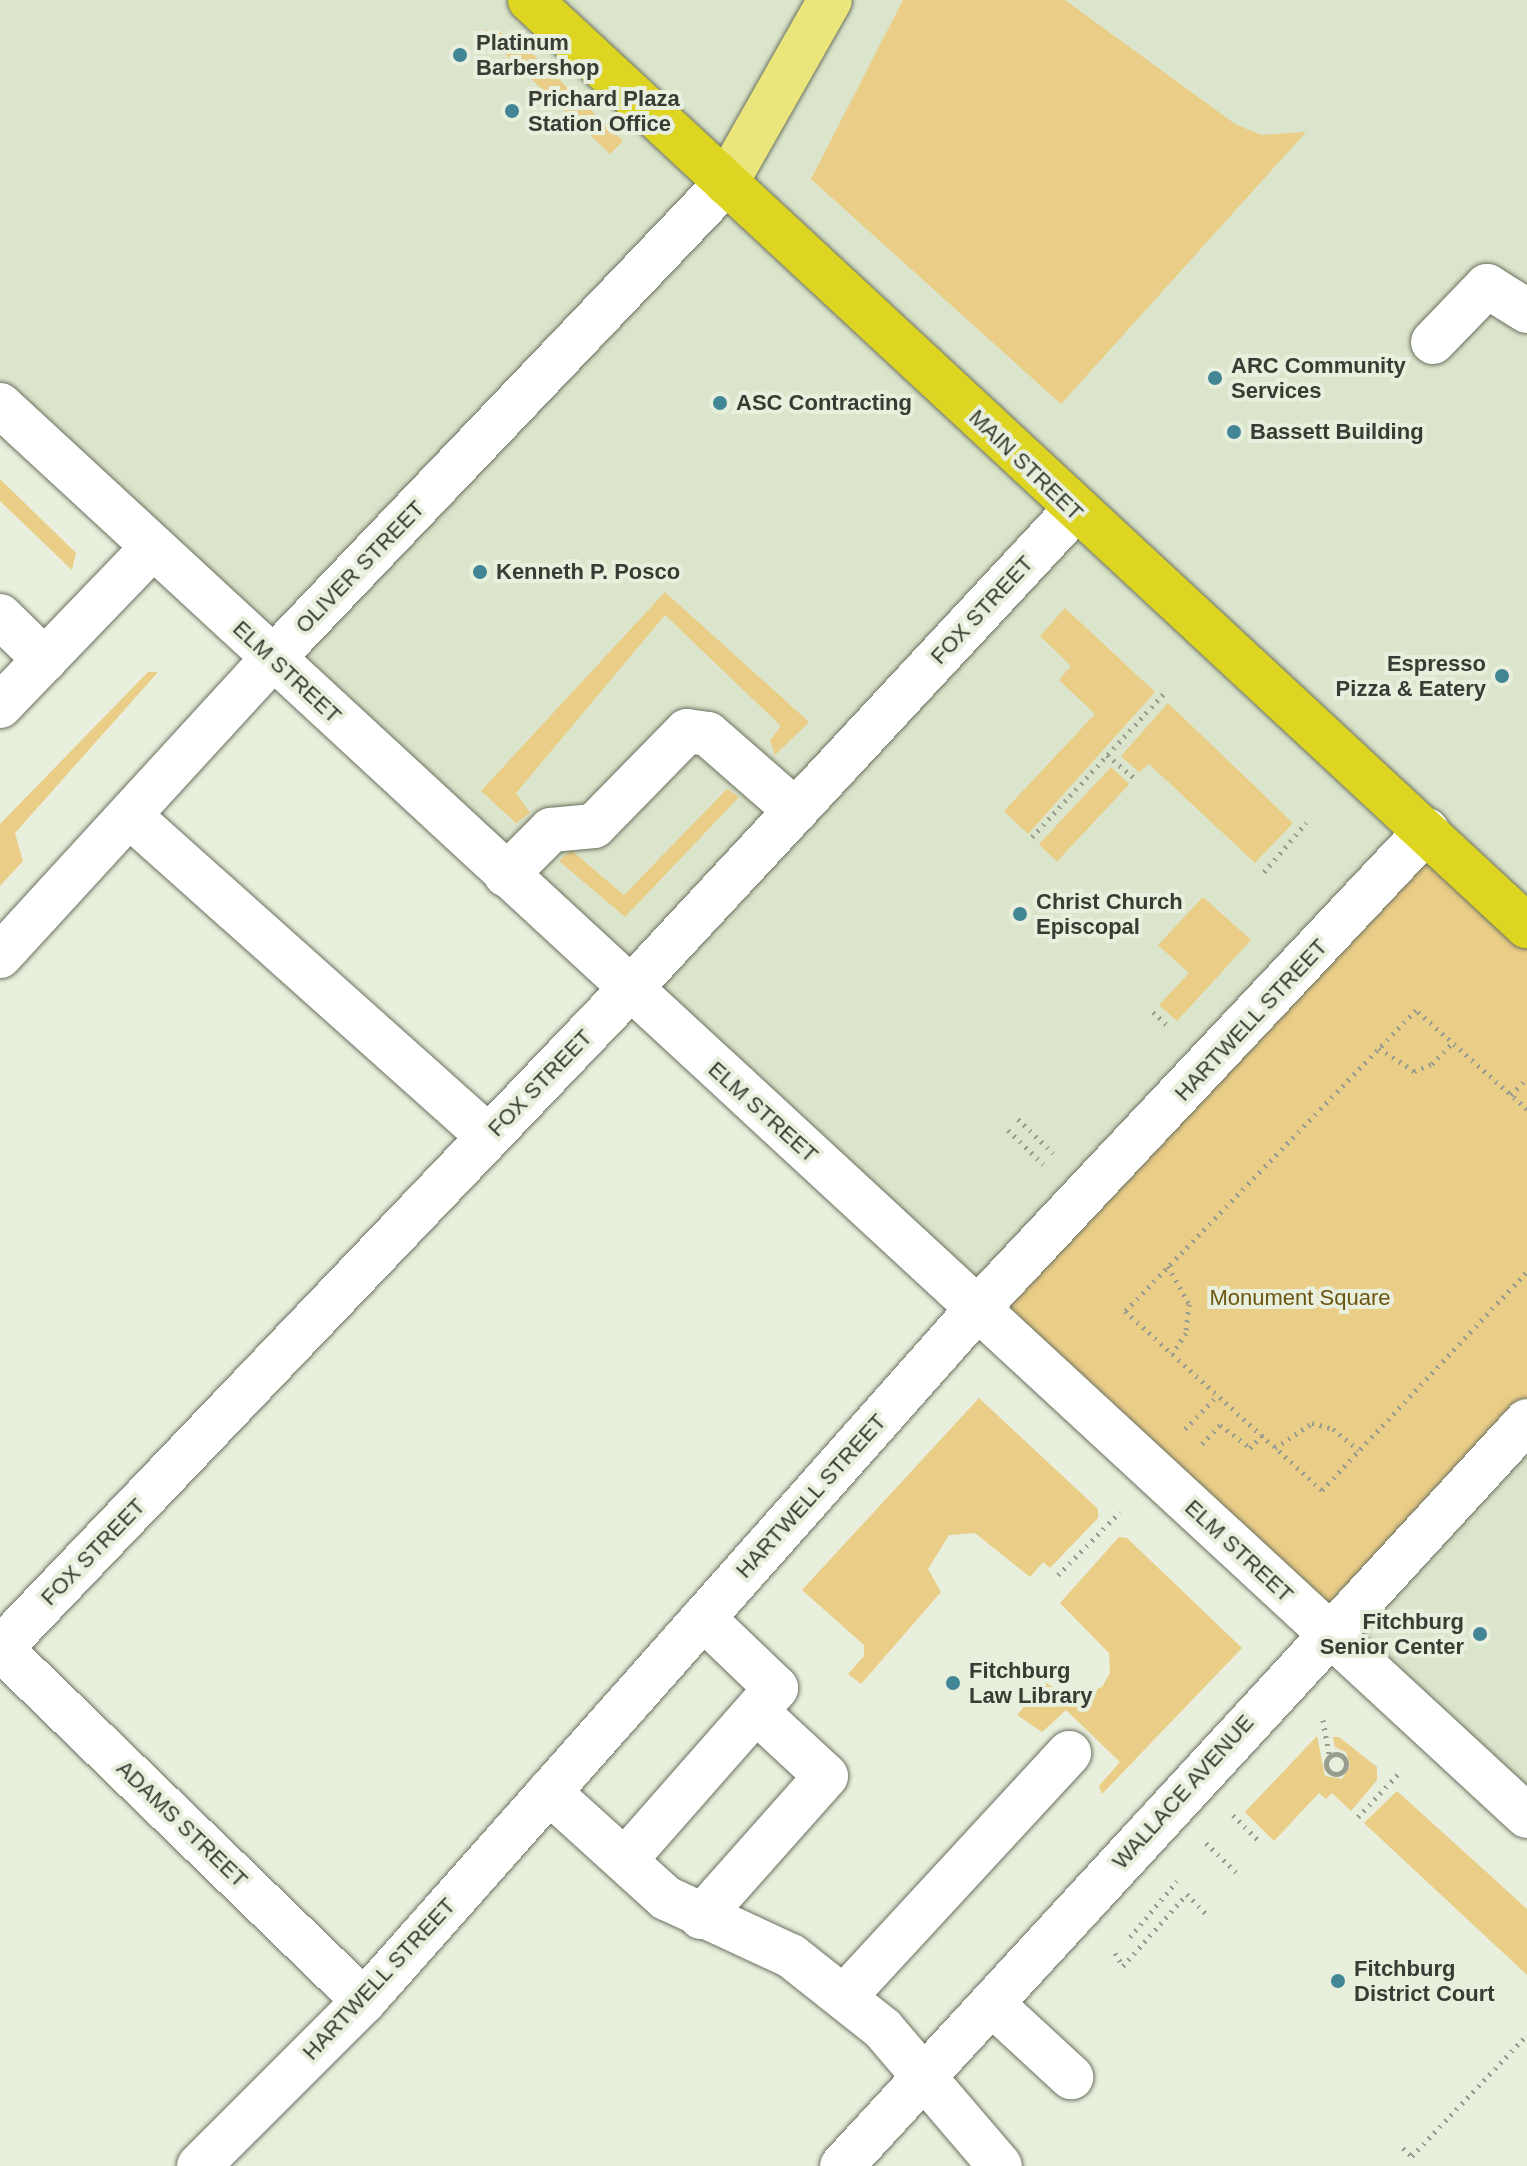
<!DOCTYPE html>
<html>
<head>
<meta charset="utf-8">
<style>
	body { margin:0 }
	#map { position:relative; width:1527px; height:2166px; overflow:hidden; background:#e8efdc; font-family:Arial,sans-serif }
	div>[style] { position:absolute }
	.built>* { inset:0; background:#dbe5cb }
	.green>* { inset:0; background:#eacd87; transform-origin:0 0 }
	.path>* { height:5px; margin-top:-2.5px; transform-origin:0; background:repeating-linear-gradient(90deg,#989d8f 0 2px,transparent 0 8px) }
	.path>.ring { margin:-2.5px; padding:0; box-sizing:content-box; background:none; border:5px solid #989d8f; border-radius:50% }
	.roads { filter:drop-shadow(0 0 2px #6b7160) drop-shadow(0 0 2px #6b7160) }
	.minor>* { height:44px; margin:-22px; padding:0 22px; transform-origin:22px; border-radius:22px; background:#fff }
	.major>* { height:44px; margin:-22px; padding:0 22px; transform-origin:22px; border-radius:22px; background:#ebe67b }
	.highway>* { height:44px; margin:-22px; padding:0 22px; transform-origin:22px; border-radius:22px; background:#ded523 }
	.dots>* { width:22px; height:22px; translate:-50% -50%; box-sizing:border-box; border:4px solid #e8efdc; border-radius:50% }
	span { translate:-50% -50%; white-space:nowrap; text-align:center; line-height:1.15; -webkit-text-stroke:8px #e8efdc; paint-order:stroke }
	.poi-label { font-size:22px; color:#393c34; font-weight:700 }
	.left { translate:0 -50%; text-align:left }
	.right { translate:-100% -50%; text-align:right }
	.street-label { font-size:22px; color:#393c34 }
	.park-label { font-size:22px; color:#6c5411 }
</style>
</head>
<body>
<div id="map">
	<div class="built">
		<i style="clip-path:polygon(0 0,1527px 0,1527px 1816px,0 405px)"></i>
	</div>
	<div class="green">
		<i style="clip-path:polygon(903px 0,1065px 0,1235px 124px,1261px 135px,1306px 132px,1061px 404px,811px 179px)"></i>
		<i style="clip-path:polygon(495px 30px,518px 40px,623px 141px,610px 154px,481px 31px)"></i>
		<i style="clip-path:polygon(0 479px,76px 553px,72px 570px,0 501px)"></i>
		<i style="clip-path:polygon(665px 592px,809px 722px,775px 755px,770px 740px,781px 726px,665px 615px,516px 793px,530px 813px,516px 823px,481px 791px)"></i>
		<i style="clip-path:polygon(1065px 608px,1155px 692px,1028px 834px,1004px 811px,1095px 714px,1059px 680px,1071px 666px,1040px 636px)"></i>
		<i style="clip-path:polygon(148px 672px,158px 672px,15px 833px,23px 861px,0 886px,0 824px)"></i>
		<i style="clip-path:polygon(1168px 703px,1293px 823px,1255px 863px,1149px 764px,1139px 772px,1121px 756px)"></i>
		<i style="left:1111px;top:767px;width:25px;height:106px;rotate:43deg"></i>
		<i style="clip-path:polygon(727px 789px,739px 797px,625px 917px,559px 861px,571px 850px,624px 895px)"></i>
		<i style="clip-path:polygon(1427px 830px,1527px 926px,1527px 1421px,1328px 1633px,977px 1309px)"></i>
		<i style="clip-path:polygon(1203px 897px,1251px 940px,1177px 1021px,1159px 1005px,1189px 973px,1158px 945px)"></i>
		<i style="clip-path:polygon(979px 1398px,1098px 1509px,1098px 1518px,1050px 1568px,1043px 1562px,1030px 1577px,975px 1533px,949px 1535px,928px 1569px,941px 1592px,861px 1684px,848px 1674px,864px 1656px,864px 1645px,802px 1590px)"></i>
		<i style="clip-path:polygon(1119px 1537px,1127px 1538px,1242px 1648px,1102px 1794px,1099px 1786px,1120px 1762px,1066px 1710px,1042px 1732px,1017px 1715px,1045px 1682px,1071px 1698px,1102px 1687px,1110px 1673px,1109px 1653px,1060px 1603px)"></i>
		<i style="clip-path:polygon(1317px 1736px,1325px 1776px,1342px 1779px,1350px 1766px,1346px 1752px,1335px 1747px,1333px 1737px,1339px 1737px,1377px 1767px,1377px 1780px,1351px 1811px,1332px 1793px,1326px 1799px,1319px 1793px,1274px 1841px,1245px 1812px)"></i>
		<i style="clip-path:polygon(1397px 1791px,1527px 1909px,1527px 1975px,1364px 1823px)"></i>
	</div>
	<div class="path">
		<i style="left:1107px;top:755px;width:35px;rotate:40deg"></i>
		<i style="left:1032px;top:837px;width:200px;rotate:-47.4deg"></i>
		<i style="left:1264px;top:872px;width:65px;rotate:-49.4deg"></i>
		<i style="left:1153px;top:1012px;width:23px;rotate:43deg"></i>
		<i style="left:1379px;top:1048px;width:42px;rotate:33.3deg"></i>
		<i style="left:1414px;top:1071px;width:19px;rotate:-21deg"></i>
		<i style="left:1432px;top:1064px;width:29px;rotate:-46deg"></i>
		<i style="left:1511px;top:1095px;width:23px;rotate:-47deg"></i>
		<i style="left:1527px;top:1109px;width:149px;rotate:-138.3deg"></i>
		<i style="left:1416px;top:1010px;width:419px;rotate:134deg"></i>
		<i style="left:1125px;top:1311px;width:266px;rotate:42.3deg"></i>
		<i style="left:1322px;top:1490px;width:299px;rotate:-46.8deg"></i>
		<i style="left:1018px;top:1119px;width:49px;rotate:44.2deg"></i>
		<i style="left:1008px;top:1130px;width:49px;rotate:44.2deg"></i>
		<i style="left:1168px;top:1266px;width:43px;rotate:61.1deg"></i>
		<i style="left:1189px;top:1304px;width:29px;rotate:96deg"></i>
		<i style="left:1186px;top:1333px;width:25px;rotate:124deg"></i>
		<i style="left:1185px;top:1429px;width:47px;rotate:-45.9deg"></i>
		<i style="left:1202px;top:1444px;width:26px;rotate:-47deg"></i>
		<i style="left:1220px;top:1425px;width:38px;rotate:37deg"></i>
		<i style="left:1250px;top:1448px;width:18px;rotate:-47deg"></i>
		<i style="left:1275px;top:1448px;width:45px;rotate:-34deg"></i>
		<i style="left:1312px;top:1423px;width:22px;rotate:16deg"></i>
		<i style="left:1333px;top:1429px;width:33px;rotate:39deg"></i>
		<i style="left:1058px;top:1575px;width:88px;rotate:-45.5deg"></i>
		<i style="left:1323px;top:1720px;width:36px;rotate:80deg"></i>
		<i class="ring" style="left:1326px;top:1754px;width:15px;height:15px"></i>
		<i style="left:1233px;top:1815px;width:38px;rotate:45deg"></i>
		<i style="left:1358px;top:1817px;width:62px;rotate:-47deg"></i>
		<i style="left:1206px;top:1843px;width:47px;rotate:44.1deg"></i>
		<i style="left:1130px;top:1937px;width:73px;rotate:-50deg"></i>
		<i style="left:1115px;top:1953px;width:15px;rotate:58deg"></i>
		<i style="left:1123px;top:1966px;width:96px;rotate:-48.4deg"></i>
		<i style="left:1187px;top:1894px;width:28px;rotate:46deg"></i>
		<i style="left:1403px;top:2148px;width:12px;rotate:42deg"></i>
		<i style="left:1412px;top:2156px;width:167px;rotate:-46.5deg"></i>
	</div>
	<div class="roads">
		<div class="minor">
			<i style="left:1433px;top:342px;width:78px;rotate:-46deg"></i>
			<i style="left:1487px;top:286px;width:47px;rotate:32deg"></i>
			<i style="left:0;top:405px;width:2079px;rotate:42.74deg"></i>
			<i style="left:0;top:616px;width:63px;rotate:44.4deg"></i>
			<i style="left:0;top:706px;width:221px;rotate:-46.1deg"></i>
			<i style="left:131px;top:817px;width:480px;rotate:41.8deg"></i>
			<i style="left:506px;top:875px;width:64px;rotate:-45deg"></i>
			<i style="left:551px;top:830px;width:43px;rotate:-5.3deg"></i>
			<i style="left:594px;top:826px;width:133px;rotate:-45.6deg"></i>
			<i style="left:687px;top:731px;width:21px;rotate:8deg"></i>
			<i style="left:708px;top:734px;width:117px;rotate:41.2deg"></i>
			<i style="left:0;top:956px;width:404px;rotate:-47.5deg"></i>
			<i style="left:273px;top:658px;width:656px;rotate:-46.36deg"></i>
			<i style="left:0;top:1648px;width:507px;rotate:44.12deg"></i>
			<i style="left:0;top:1649px;width:911px;rotate:-46.33deg"></i>
			<i style="left:629px;top:990px;width:654px;rotate:-47.11deg"></i>
			<i style="left:549px;top:1792px;width:158px;rotate:42.2deg"></i>
			<i style="left:666px;top:1898px;width:138px;rotate:24.9deg"></i>
			<i style="left:791px;top:1956px;width:117px;rotate:38.4deg"></i>
			<i style="left:883px;top:2029px;width:180px;rotate:49.5deg"></i>
			<i style="left:625px;top:1860px;width:229px;rotate:-48.7deg"></i>
			<i style="left:776px;top:1688px;width:101px;rotate:-136.2deg"></i>
			<i style="left:701px;top:1917px;width:188px;rotate:-48.4deg"></i>
			<i style="left:826px;top:1776px;width:93px;rotate:-137.2deg"></i>
			<i style="left:844px;top:1997px;width:332px;rotate:-47.3deg"></i>
			<i style="left:992px;top:2004px;width:108px;rotate:42.7deg"></i>
			<i style="left:199px;top:2166px;width:233px;rotate:-45deg"></i>
			<i style="left:364px;top:2001px;width:924px;rotate:-48.46deg"></i>
			<i style="left:977px;top:1309px;width:657px;rotate:-46.79deg"></i>
			<i style="left:842px;top:2166px;width:1012px;rotate:-47.4deg"></i>
		</div>
		<div class="major">
			<i style="left:726px;top:183px;width:210px;rotate:-60.4deg"></i>
		</div>
		<div class="highway">
			<i style="left:530px;top:0;width:1361px;rotate:42.89deg"></i>
		</div>
	</div>
	<div class="dots">
		<i style="left:460px;top:55px;background:#428695"></i>
		<i style="left:512px;top:111px;background:#428695"></i>
		<i style="left:1215px;top:378px;background:#428695"></i>
		<i style="left:720px;top:403px;background:#428695"></i>
		<i style="left:1234px;top:432px;background:#428695"></i>
		<i style="left:480px;top:572px;background:#428695"></i>
		<i style="left:1502px;top:676px;background:#428695"></i>
		<i style="left:1020px;top:914px;background:#428695"></i>
		<i style="left:1480px;top:1634px;background:#428695"></i>
		<i style="left:953px;top:1683px;background:#428695"></i>
		<i style="left:1338px;top:1981px;background:#428695"></i>
	</div>
	<div class="poi-label">
		<span class="left" style="left:476px;top:55px">Platinum<br>Barbershop</span>
		<span class="left" style="left:528px;top:111px">Prichard Plaza<br>Station Office</span>
		<span class="left" style="left:1231px;top:378px">ARC Community<br>Services</span>
		<span class="left" style="left:736px;top:403px">ASC Contracting</span>
		<span class="left" style="left:1250px;top:432px">Bassett Building</span>
		<span class="left" style="left:496px;top:572px">Kenneth P. Posco</span>
		<span class="right" style="left:1486px;top:676px">Espresso<br>Pizza &amp; Eatery</span>
		<span class="left" style="left:1036px;top:914px">Christ Church<br>Episcopal</span>
		<span class="right" style="left:1464px;top:1634px">Fitchburg<br>Senior Center</span>
		<span class="left" style="left:969px;top:1683px">Fitchburg<br>Law Library</span>
		<span class="left" style="left:1354px;top:1981px">Fitchburg<br>District Court</span>
	</div>
	<div class="street-label">
		<span style="left:1026px;top:465px;rotate:44deg">MAIN STREET</span>
		<span style="left:360px;top:567px;rotate:-46deg">OLIVER STREET</span>
		<span style="left:982px;top:610px;rotate:-47deg">FOX STREET</span>
		<span style="left:287px;top:672px;rotate:43deg">ELM STREET</span>
		<span style="left:1251px;top:1020px;rotate:-47deg">HARTWELL STREET</span>
		<span style="left:540px;top:1083px;rotate:-46deg">FOX STREET</span>
		<span style="left:763px;top:1112px;rotate:42deg">ELM STREET</span>
		<span style="left:811px;top:1496px;rotate:-48deg">HARTWELL STREET</span>
		<span style="left:1239px;top:1551px;rotate:43deg">ELM STREET</span>
		<span style="left:93px;top:1552px;rotate:-46deg">FOX STREET</span>
		<span style="left:1183px;top:1792px;rotate:-48deg">WALLACE AVENUE</span>
		<span style="left:182px;top:1824px;rotate:44deg">ADAMS STREET</span>
		<span style="left:379px;top:1979px;rotate:-47deg">HARTWELL STREET</span>
	</div>
	<div class="park-label">
		<span style="left:1300px;top:1298px">Monument Square</span>
	</div>
</div>
</body>
</html>
